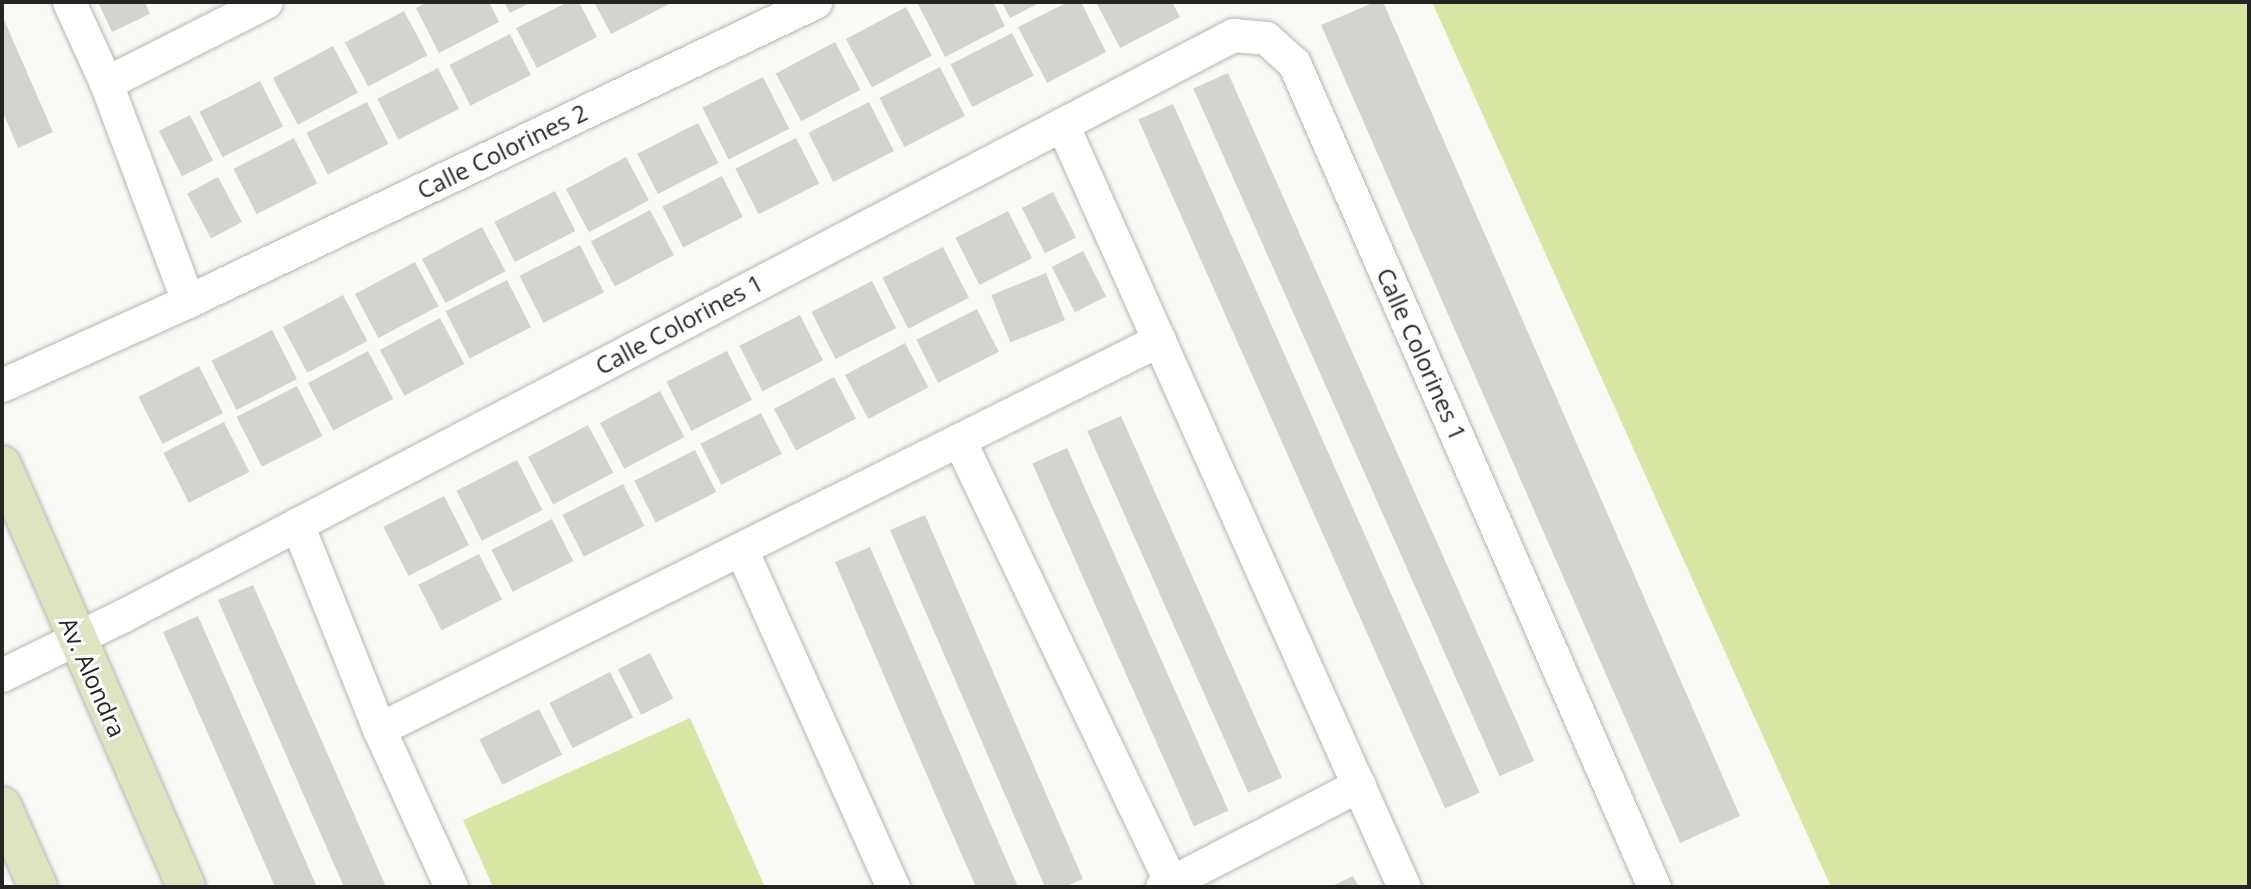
<!DOCTYPE html>
<html>
<head>
<meta charset="utf-8">
<style>
	body { margin:0 }
	#map { position:relative; width:2251px; height:889px; overflow:hidden; background:#f9faf5; font-family:"Open Sans",sans-serif }
	div>[style] { position:absolute }
	.green>* { inset:0; background:#d6e7a3 }
	.building>* { inset:0; background:#d2d4cf; transform-origin:0 0 }
	.roads { filter:drop-shadow(0 0 2px #b4b6b1) drop-shadow(0 0 2px #b4b6b1) }
	.street>* { height:33px; margin:-16.5px; padding:0 16.5px; transform-origin:16.5px; border-radius:16.5px; background:#fff }
	.secondary>* { height:38px; margin:-19px; padding:0 19px; transform-origin:19px; border-radius:19px; background:#dde4c0 }
	span { translate:-50% -50%; white-space:nowrap; text-align:center; line-height:1.15; -webkit-text-stroke:6px #fff; paint-order:stroke }
	.street-label { font-size:24px; color:#242523 }
	.frame { position:absolute; inset:0; border:4px solid #242523; pointer-events:none }
</style>
</head>
<body>
<div id="map">
	<div class="green">
		<i style="clip-path:polygon(1432px 2px,2249px 2px,2249px 887px,1831px 887px)"></i>
		<i style="clip-path:polygon(690px 718px,765px 887px,493px 887px,463px 820px)"></i>
	</div>
	<div class="building">
		<i style="clip-path:polygon(98px 2px,145px 2px,150px 14px,112px 32px)"></i>
		<i style="clip-path:polygon(427px 2px,489px 2px,499px 22px,439px 53px,416px 8px)"></i>
		<i style="clip-path:polygon(504px 2px,532px 2px,510px 13px)"></i>
		<i style="clip-path:polygon(568px 2px,579px 2px,597px 37px,537px 68px,516px 28px)"></i>
		<i style="clip-path:polygon(594px 2px,673px 2px,611px 34px)"></i>
		<i style="clip-path:polygon(923px 2px,993px 2px,1005px 26px,945px 57px,918px 4px)"></i>
		<i style="clip-path:polygon(1002px 2px,1041px 2px,1010px 18px)"></i>
		<i style="clip-path:polygon(1068px 2px,1081px 2px,1106px 52px,1047px 83px,1018px 27px)"></i>
		<i style="clip-path:polygon(1096px 2px,1172px 2px,1180px 17px,1120px 48px)"></i>
		<i style="clip-path:polygon(1375px 2px,1383px 2px,1740px 816px,1680px 843px,1321px 25px)"></i>
		<i style="left:906px;top:7px;width:55px;height:68px;rotate:62deg"></i>
		<i style="left:404px;top:11px;width:50px;height:67px;rotate:62deg"></i>
		<i style="clip-path:polygon(2px 15px,53px 132px,18px 148px,2px 110px)"></i>
		<i style="left:1012px;top:33px;width:48px;height:69px;rotate:63deg"></i>
		<i style="left:510px;top:34px;width:46px;height:68px;rotate:63deg"></i>
		<i style="left:835px;top:42px;width:54px;height:67px;rotate:62deg"></i>
		<i style="left:333px;top:46px;width:53px;height:68px;rotate:62deg"></i>
		<i style="left:940px;top:67px;width:55px;height:68px;rotate:63deg"></i>
		<i style="left:438px;top:68px;width:46px;height:68px;rotate:63deg"></i>
		<i style="left:1228px;top:73px;width:753px;height:38px;rotate:66deg"></i>
		<i style="left:763px;top:77px;width:58px;height:68px;rotate:63deg"></i>
		<i style="left:260px;top:81px;width:51px;height:68px;rotate:63deg"></i>
		<i style="left:367px;top:102px;width:47px;height:68px;rotate:63deg"></i>
		<i style="left:869px;top:102px;width:55px;height:68px;rotate:63deg"></i>
		<i style="left:1173px;top:104px;width:754px;height:38px;rotate:66deg"></i>
		<i style="left:190px;top:115px;width:51px;height:35px;rotate:63deg"></i>
		<i style="left:698px;top:123px;width:45px;height:68px;rotate:63deg"></i>
		<i style="left:294px;top:138px;width:51px;height:68px;rotate:63deg"></i>
		<i style="left:796px;top:138px;width:51px;height:68px;rotate:63deg"></i>
		<i style="left:626px;top:157px;width:49px;height:68px;rotate:62deg"></i>
		<i style="left:722px;top:176px;width:46px;height:67px;rotate:63deg"></i>
		<i style="left:218px;top:177px;width:51px;height:35px;rotate:62deg"></i>
		<i style="left:555px;top:191px;width:45px;height:68px;rotate:63deg"></i>
		<i style="left:1053px;top:192px;width:51px;height:35px;rotate:63deg"></i>
		<i style="left:650px;top:210px;width:51px;height:67px;rotate:62deg"></i>
		<i style="left:1008px;top:211px;width:53px;height:59px;rotate:63deg"></i>
		<i style="left:482px;top:227px;width:50px;height:68px;rotate:62deg"></i>
		<i style="left:580px;top:245px;width:53px;height:68px;rotate:63deg"></i>
		<i style="left:943px;top:247px;width:57px;height:68px;rotate:63deg"></i>
		<i style="left:1083px;top:251px;width:51px;height:35px;rotate:63deg"></i>
		<i style="left:415px;top:262px;width:50px;height:68px;rotate:62deg"></i>
		<i style="left:1046px;top:273px;width:51px;height:59px;rotate:68deg"></i>
		<i style="left:507px;top:280px;width:53px;height:69px;rotate:63deg"></i>
		<i style="left:872px;top:281px;width:53px;height:68px;rotate:63deg"></i>
		<i style="left:343px;top:295px;width:52px;height:68px;rotate:62deg"></i>
		<i style="left:977px;top:309px;width:48px;height:68px;rotate:63deg"></i>
		<i style="left:800px;top:315px;width:51px;height:68px;rotate:63deg"></i>
		<i style="left:440px;top:318px;width:52px;height:68px;rotate:62deg"></i>
		<i style="left:272px;top:330px;width:55px;height:68px;rotate:63deg"></i>
		<i style="left:905px;top:343px;width:50px;height:68px;rotate:62deg"></i>
		<i style="left:368px;top:351px;width:54px;height:68px;rotate:62deg"></i>
		<i style="left:727px;top:351px;width:55px;height:68px;rotate:63deg"></i>
		<i style="left:199px;top:366px;width:53px;height:68px;rotate:63deg"></i>
		<i style="left:834px;top:377px;width:47px;height:68px;rotate:62deg"></i>
		<i style="left:297px;top:386px;width:56px;height:68px;rotate:63deg"></i>
		<i style="left:660px;top:391px;width:52px;height:68px;rotate:62deg"></i>
		<i style="left:761px;top:413px;width:46px;height:68px;rotate:63deg"></i>
		<i style="left:1121px;top:416px;width:396px;height:37px;rotate:66deg"></i>
		<i style="left:224px;top:422px;width:56px;height:68px;rotate:63deg"></i>
		<i style="left:588px;top:425px;width:54px;height:68px;rotate:62deg"></i>
		<i style="left:1067px;top:448px;width:397px;height:38px;rotate:66deg"></i>
		<i style="left:695px;top:450px;width:47px;height:68px;rotate:63deg"></i>
		<i style="left:517px;top:460px;width:56px;height:68px;rotate:63deg"></i>
		<i style="left:623px;top:484px;width:47px;height:68px;rotate:63deg"></i>
		<i style="left:444px;top:496px;width:55px;height:68px;rotate:63deg"></i>
		<i style="clip-path:polygon(925px 515px,1083px 879px,1064px 887px,1045px 887px,890px 530px)"></i>
		<i style="left:552px;top:519px;width:47px;height:68px;rotate:63deg"></i>
		<i style="clip-path:polygon(870px 547px,965px 765px,1018px 887px,976px 887px,945px 817px,835px 562px)"></i>
		<i style="left:479px;top:554px;width:51px;height:68px;rotate:63deg"></i>
		<i style="clip-path:polygon(253px 585px,365px 839px,386px 887px,344px 887px,218px 600px)"></i>
		<i style="clip-path:polygon(198px 616px,246px 725px,317px 887px,275px 887px,227px 777px,163px 632px)"></i>
		<i style="left:650px;top:653px;width:51px;height:36px;rotate:63deg"></i>
		<i style="left:610px;top:672px;width:51px;height:68px;rotate:63deg"></i>
		<i style="left:539px;top:709px;width:51px;height:67px;rotate:63deg"></i>
		<i style="clip-path:polygon(1353px 876px,1359px 887px,1330px 887px)"></i>
	</div>
	<div class="roads">
		<div class="street">
			<i style="left:69px;top:2px;width:89px;rotate:65.4deg"></i>
			<i style="left:106px;top:83px;width:233px;rotate:69.4deg"></i>
			<i style="left:106px;top:83px;width:179px;rotate:-26.9deg"></i>
			<i style="left:1062px;top:124px;width:836px;rotate:65.86deg"></i>
			<i style="left:2px;top:385px;width:204px;rotate:-24.3deg"></i>
			<i style="left:188px;top:301px;width:695px;rotate:-25.5deg"></i>
			<i style="left:959px;top:440px;width:491px;rotate:64.4deg"></i>
			<i style="left:297px;top:524px;width:221px;rotate:68.2deg"></i>
			<i style="left:379px;top:729px;width:174px;rotate:65.5deg"></i>
			<i style="left:741px;top:549px;width:371px;rotate:65.8deg"></i>
			<i style="left:2px;top:675px;width:134px;rotate:-26.2deg"></i>
			<i style="left:122px;top:616px;width:1254px;rotate:-27.61deg"></i>
			<i style="left:1233px;top:35px;width:33px;rotate:5deg"></i>
			<i style="left:1266px;top:38px;width:38px;rotate:42deg"></i>
			<i style="left:1294px;top:63px;width:899px;rotate:66.4deg"></i>
			<i style="left:379px;top:729px;width:872px;rotate:-26.51deg"></i>
			<i style="left:1162px;top:887px;width:222px;rotate:-27.4deg"></i>
		</div>
		<div class="secondary">
			<i style="left:2px;top:465px;width:460px;rotate:66.4deg"></i>
			<i style="left:2px;top:806px;width:89px;rotate:66deg"></i>
		</div>
	</div>
	<div class="street-label">
		<span style="left:502px;top:151px;rotate:-26deg">Calle Colorines 2</span>
		<span style="left:679px;top:324px;rotate:-28deg">Calle Colorines 1</span>
		<span style="left:1422px;top:354px;rotate:66deg">Calle Colorines 1</span>
		<span style="left:93px;top:677px;rotate:66deg">Av. Alondra</span>
	</div>
	<div class="frame"></div>
</div>
</body>
</html>
